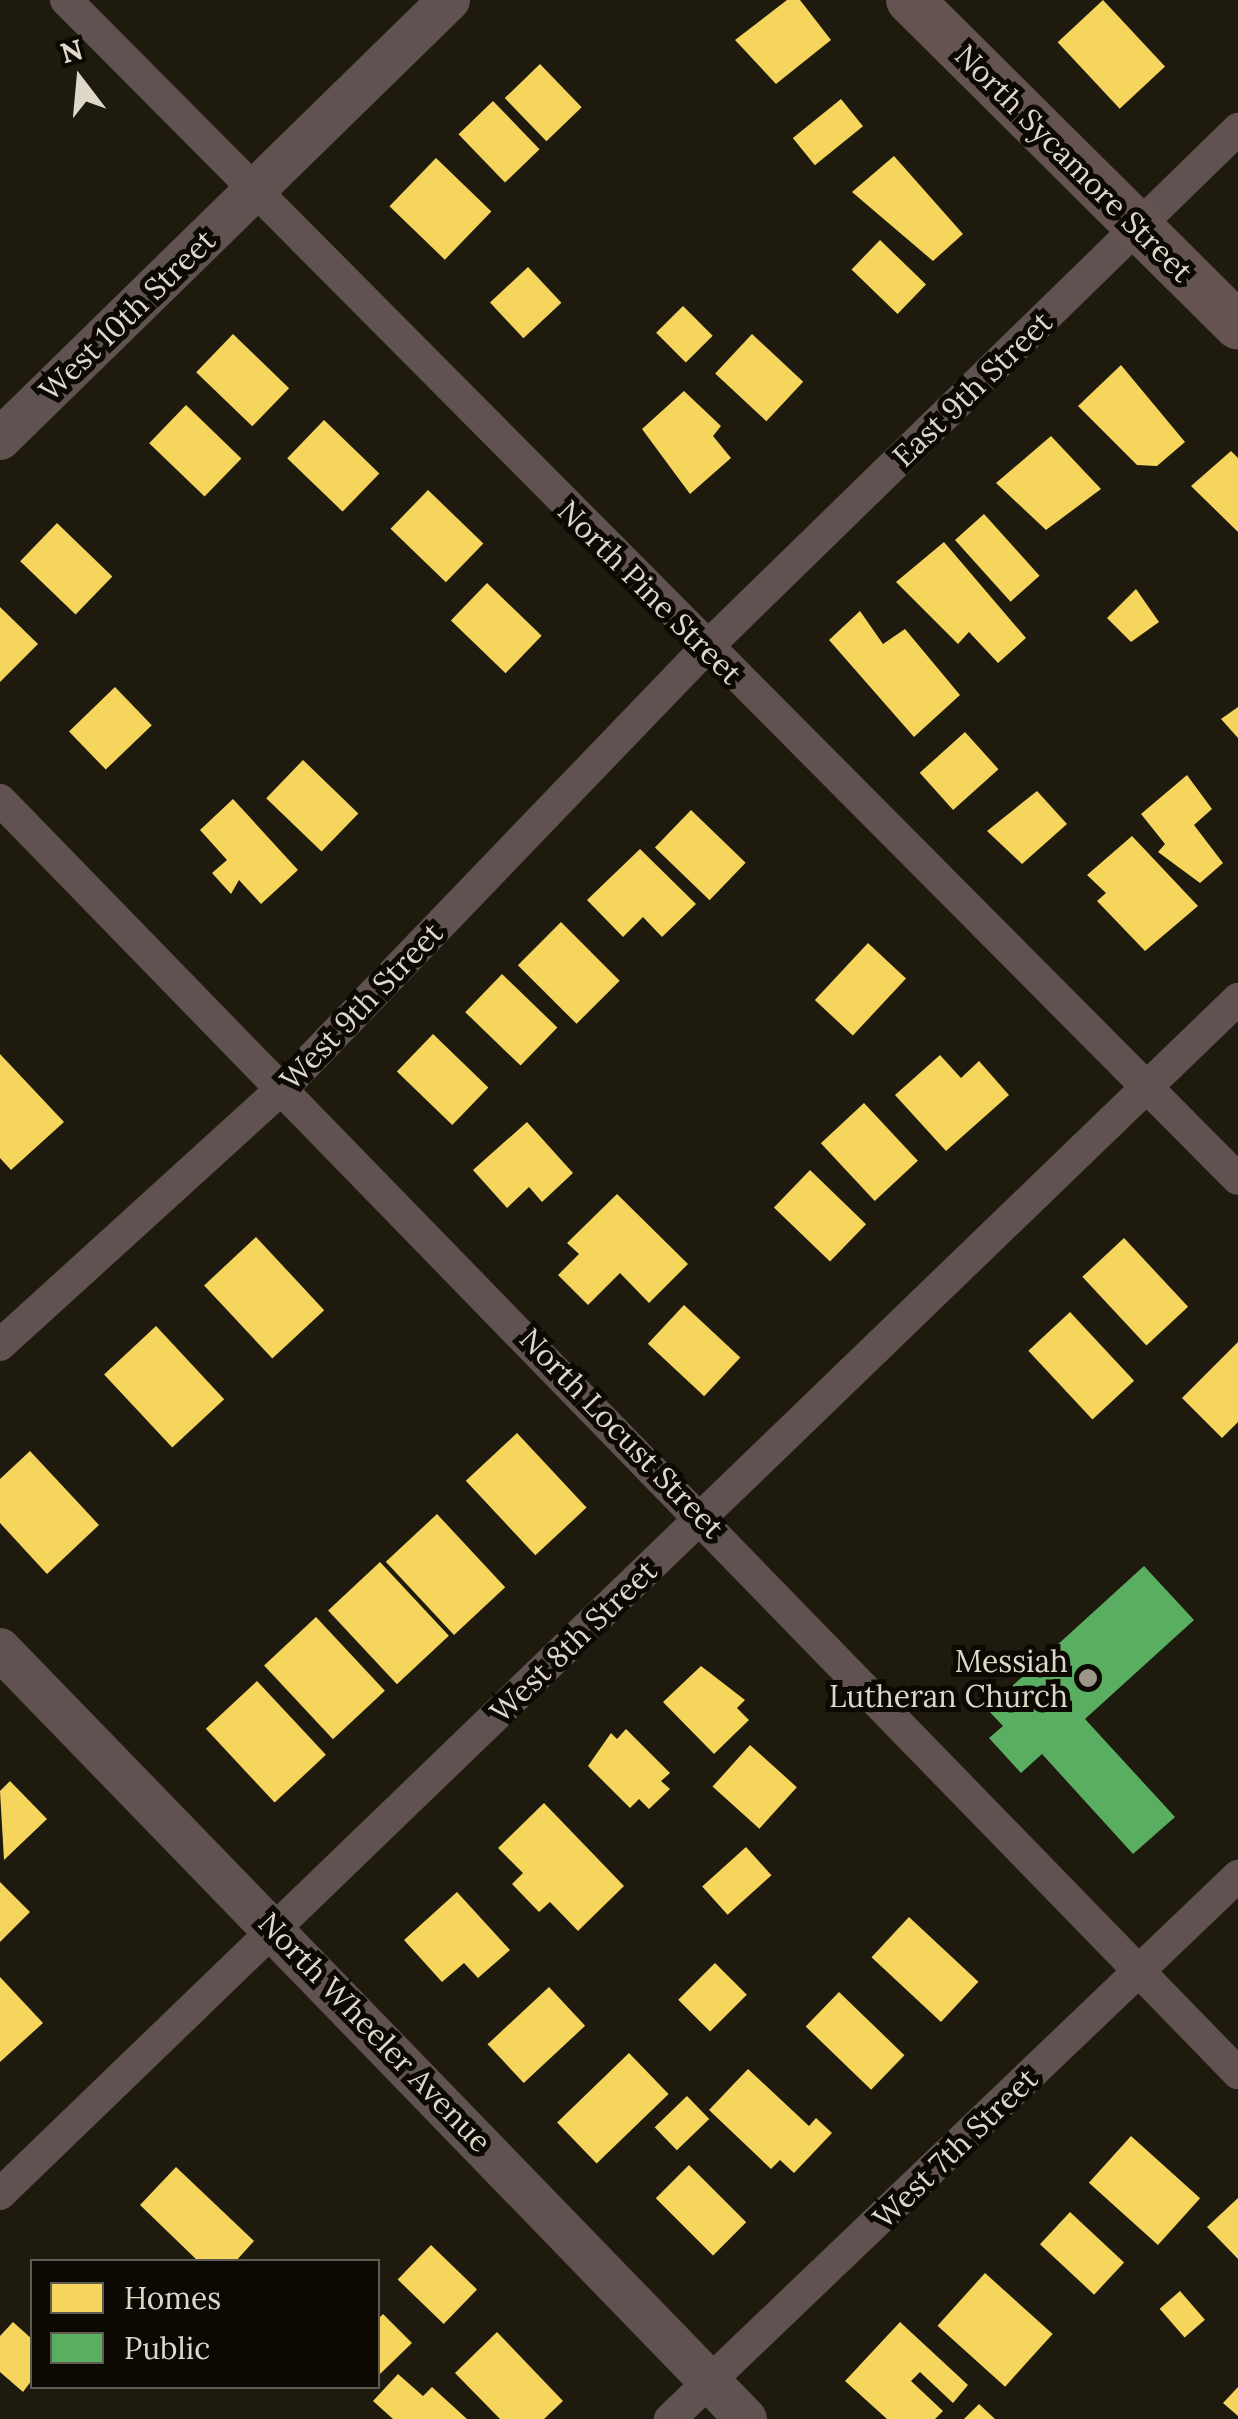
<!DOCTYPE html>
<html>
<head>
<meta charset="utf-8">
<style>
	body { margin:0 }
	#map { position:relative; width:1238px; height:2419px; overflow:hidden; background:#1e1a0d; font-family:Lora,serif }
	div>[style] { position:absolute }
	.homes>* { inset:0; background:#f6d55c; transform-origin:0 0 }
	.public>* { inset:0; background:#5aae61 }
	.minor>* { height:32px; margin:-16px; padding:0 16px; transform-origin:16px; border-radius:16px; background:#605250 }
	.tertiary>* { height:42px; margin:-21px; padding:0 21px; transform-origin:21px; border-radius:21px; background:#605250 }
	.secondary>* { height:48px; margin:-24px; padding:0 24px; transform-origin:24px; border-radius:24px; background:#645350 }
	.dots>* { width:28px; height:28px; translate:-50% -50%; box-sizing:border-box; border:5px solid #0c0802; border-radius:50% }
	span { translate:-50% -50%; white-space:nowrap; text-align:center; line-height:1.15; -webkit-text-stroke:10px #0c0802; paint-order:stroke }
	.street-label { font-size:30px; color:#ded8ca }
	.poi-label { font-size:30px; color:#ded8ca }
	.right { translate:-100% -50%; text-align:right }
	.legend { position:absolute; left:30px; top:2259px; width:350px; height:130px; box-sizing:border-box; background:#0c0802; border:2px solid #605b52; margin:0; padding:12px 18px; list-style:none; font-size:30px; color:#ded8ca }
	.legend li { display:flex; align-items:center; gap:20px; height:50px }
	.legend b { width:50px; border:2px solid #605b52 }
	.north { position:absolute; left:30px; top:30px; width:100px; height:100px; -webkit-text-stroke:8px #0c0802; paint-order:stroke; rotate:344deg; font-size:28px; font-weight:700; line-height:40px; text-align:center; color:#ded8ca }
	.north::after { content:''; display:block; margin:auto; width:35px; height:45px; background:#ded8ca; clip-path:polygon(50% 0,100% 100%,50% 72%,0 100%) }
</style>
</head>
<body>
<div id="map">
	<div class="homes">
		<i style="clip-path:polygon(787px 0,800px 0,831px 40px,776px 84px,735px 40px)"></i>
		<i style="left:1103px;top:0;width:91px;height:62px;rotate:47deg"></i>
		<i style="left:540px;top:64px;width:60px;height:49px;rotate:46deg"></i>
		<i style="left:841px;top:99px;width:35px;height:62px;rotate:51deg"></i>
		<i style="left:493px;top:101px;width:67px;height:48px;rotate:46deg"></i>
		<i style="clip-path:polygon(894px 156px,963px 234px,933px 261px,852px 192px)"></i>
		<i style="left:436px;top:158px;width:77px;height:67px;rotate:44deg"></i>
		<i style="left:880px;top:240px;width:64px;height:41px;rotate:44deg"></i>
		<i style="left:528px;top:267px;width:49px;height:52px;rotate:47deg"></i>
		<i style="left:683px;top:306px;width:42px;height:38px;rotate:45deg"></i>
		<i style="left:233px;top:334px;width:78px;height:53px;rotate:44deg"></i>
		<i style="left:752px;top:334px;width:70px;height:54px;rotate:43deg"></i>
		<i style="clip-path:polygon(1121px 365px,1185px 442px,1157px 466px,1137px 465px,1078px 406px)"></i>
		<i style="clip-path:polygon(684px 391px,721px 426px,713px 436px,731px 458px,690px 494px,642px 429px)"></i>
		<i style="left:186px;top:405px;width:77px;height:53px;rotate:44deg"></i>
		<i style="left:324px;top:420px;width:77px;height:53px;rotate:44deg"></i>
		<i style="clip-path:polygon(1051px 436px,1101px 489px,1046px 530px,996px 483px)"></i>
		<i style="clip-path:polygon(1231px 451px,1238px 458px,1238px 532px,1191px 486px)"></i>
		<i style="left:428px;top:490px;width:77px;height:54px;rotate:44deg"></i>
		<i style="left:984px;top:514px;width:83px;height:39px;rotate:48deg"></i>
		<i style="left:57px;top:523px;width:77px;height:53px;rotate:44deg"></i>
		<i style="clip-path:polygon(944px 542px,1026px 638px,998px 663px,969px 632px,958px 644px,896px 582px)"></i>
		<i style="left:487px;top:583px;width:76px;height:52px;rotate:44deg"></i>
		<i style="clip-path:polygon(1136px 589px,1159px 622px,1131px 642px,1107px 618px)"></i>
		<i style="clip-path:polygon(0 607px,38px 644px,0 682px)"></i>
		<i style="clip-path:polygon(860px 611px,883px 644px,905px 629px,960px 695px,914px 737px,829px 640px)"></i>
		<i style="left:115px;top:687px;width:53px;height:64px;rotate:46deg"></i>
		<i style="clip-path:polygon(1238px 707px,1238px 738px,1221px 719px)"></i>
		<i style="left:965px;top:732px;width:50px;height:61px;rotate:48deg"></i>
		<i style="left:303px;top:760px;width:77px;height:53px;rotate:44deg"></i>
		<i style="clip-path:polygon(1187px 775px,1212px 809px,1194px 825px,1223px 863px,1200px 883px,1158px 852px,1165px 844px,1141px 814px)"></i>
		<i style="clip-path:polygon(1037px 791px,1067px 824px,1022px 864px,987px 831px)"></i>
		<i style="clip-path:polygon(233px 799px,298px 870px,261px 904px,239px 880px,231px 894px,212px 873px,227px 860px,200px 830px)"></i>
		<i style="left:691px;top:810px;width:76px;height:52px;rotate:44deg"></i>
		<i style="clip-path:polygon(1132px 836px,1198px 906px,1145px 951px,1097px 901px,1106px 893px,1087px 875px)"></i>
		<i style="clip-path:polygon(640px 849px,696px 904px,662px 937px,643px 917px,623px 937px,587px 900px)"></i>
		<i style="left:561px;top:922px;width:83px;height:61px;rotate:45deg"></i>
		<i style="left:868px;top:943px;width:52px;height:78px;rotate:43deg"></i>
		<i style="left:502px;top:974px;width:77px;height:53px;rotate:44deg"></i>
		<i style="left:433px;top:1034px;width:77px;height:52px;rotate:44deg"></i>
		<i style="clip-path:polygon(0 1054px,64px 1122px,11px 1170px,0 1158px)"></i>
		<i style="clip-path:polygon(940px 1055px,961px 1078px,979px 1061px,1009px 1095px,946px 1151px,895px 1095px)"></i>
		<i style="left:864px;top:1103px;width:79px;height:59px;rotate:47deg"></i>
		<i style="clip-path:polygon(527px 1122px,573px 1173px,542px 1202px,529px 1187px,507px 1208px,473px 1170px)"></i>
		<i style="left:810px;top:1170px;width:78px;height:52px;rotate:44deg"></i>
		<i style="clip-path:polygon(617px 1194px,688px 1264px,649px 1303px,620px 1273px,588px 1305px,558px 1275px,579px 1254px,567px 1243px)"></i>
		<i style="left:256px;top:1237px;width:100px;height:71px;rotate:47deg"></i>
		<i style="left:1124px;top:1238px;width:94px;height:57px;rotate:47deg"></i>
		<i style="left:684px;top:1305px;width:77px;height:53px;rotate:43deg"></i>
		<i style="left:1070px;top:1312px;width:94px;height:57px;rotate:47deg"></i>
		<i style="left:156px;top:1326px;width:100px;height:71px;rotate:47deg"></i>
		<i style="clip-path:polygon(1238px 1342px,1238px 1422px,1222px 1438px,1182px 1398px)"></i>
		<i style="left:517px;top:1433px;width:102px;height:70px;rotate:47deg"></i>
		<i style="clip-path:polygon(30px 1451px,99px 1525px,47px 1574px,0 1523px,0 1479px)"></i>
		<i style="left:437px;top:1514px;width:100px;height:70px;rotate:47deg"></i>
		<i style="left:380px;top:1562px;width:101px;height:71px;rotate:47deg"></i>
		<i style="left:316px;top:1617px;width:101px;height:71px;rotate:47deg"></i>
		<i style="clip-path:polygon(701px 1666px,745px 1700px,737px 1708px,749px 1720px,714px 1754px,663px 1702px)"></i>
		<i style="left:257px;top:1681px;width:101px;height:70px;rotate:47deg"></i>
		<i style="clip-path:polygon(626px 1729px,670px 1773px,661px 1781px,670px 1789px,649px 1809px,639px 1799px,630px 1808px,588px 1766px,611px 1733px,617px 1739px)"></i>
		<i style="left:750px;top:1745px;width:63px;height:56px;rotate:42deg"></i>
		<i style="clip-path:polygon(10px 1781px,47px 1819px,4px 1860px,0 1791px)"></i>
		<i style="clip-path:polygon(544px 1803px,624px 1886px,578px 1931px,550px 1902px,539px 1912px,512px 1884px,523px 1873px,498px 1848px)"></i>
		<i style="left:746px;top:1847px;width:38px;height:59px;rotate:48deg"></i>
		<i style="clip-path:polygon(0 1882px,30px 1912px,0 1942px)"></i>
		<i style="clip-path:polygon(457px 1892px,510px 1950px,478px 1978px,464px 1963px,442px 1982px,404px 1940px)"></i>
		<i style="left:909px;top:1917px;width:95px;height:55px;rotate:43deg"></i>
		<i style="left:715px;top:1963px;width:45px;height:52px;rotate:45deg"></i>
		<i style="clip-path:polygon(0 1977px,43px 2023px,0 2062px)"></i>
		<i style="left:549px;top:1987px;width:53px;height:84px;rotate:47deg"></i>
		<i style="left:839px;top:1992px;width:91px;height:48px;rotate:44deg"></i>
		<i style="left:629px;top:2053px;width:57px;height:100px;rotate:46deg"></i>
		<i style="clip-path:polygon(748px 2069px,809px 2126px,816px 2118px,832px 2133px,794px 2173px,780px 2160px,771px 2169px,709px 2110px)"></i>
		<i style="left:687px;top:2096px;width:32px;height:45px;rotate:46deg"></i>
		<i style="left:1131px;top:2136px;width:93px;height:63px;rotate:42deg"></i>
		<i style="left:689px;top:2165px;width:81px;height:47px;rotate:45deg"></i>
		<i style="clip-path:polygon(176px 2167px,254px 2241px,235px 2262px,199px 2262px,140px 2205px)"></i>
		<i style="clip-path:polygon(1238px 2198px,1238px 2259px,1207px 2227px)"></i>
		<i style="left:1070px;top:2212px;width:74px;height:44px;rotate:43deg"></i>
		<i style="left:431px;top:2245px;width:64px;height:48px;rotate:44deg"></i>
		<i style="left:985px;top:2273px;width:91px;height:71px;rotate:42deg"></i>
		<i style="left:1180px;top:2291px;width:38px;height:27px;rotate:49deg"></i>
		<i style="clip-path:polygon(383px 2314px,412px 2343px,380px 2374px,378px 2319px)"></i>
		<i style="clip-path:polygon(13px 2322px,32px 2339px,32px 2380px,23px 2392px,0 2372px,0 2336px)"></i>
		<i style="clip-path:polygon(900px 2322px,968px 2385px,953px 2403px,920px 2372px,911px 2381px,943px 2411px,935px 2419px,887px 2419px,845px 2381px)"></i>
		<i style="clip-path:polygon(497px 2332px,563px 2401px,544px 2419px,500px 2419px,455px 2373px)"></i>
		<i style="clip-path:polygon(398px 2374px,423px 2396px,432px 2387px,467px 2419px,393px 2419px,373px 2401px)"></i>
		<i style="clip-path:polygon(1238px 2387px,1238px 2416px,1223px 2403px)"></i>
		<i style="clip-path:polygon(979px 2404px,995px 2419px,964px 2419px)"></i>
	</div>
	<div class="public">
		<i style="clip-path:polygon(1144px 1566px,1194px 1620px,1085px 1719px,1175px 1817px,1133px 1854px,1042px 1754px,1021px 1773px,989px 1738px,1003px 1726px,987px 1709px)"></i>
	</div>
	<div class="minor">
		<i style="left:66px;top:0;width:1662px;rotate:45.17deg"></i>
		<i style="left:0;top:800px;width:1776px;rotate:45.8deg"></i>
		<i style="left:0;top:1345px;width:385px;rotate:-42.3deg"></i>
		<i style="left:285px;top:1086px;width:606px;rotate:-46.14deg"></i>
		<i style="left:705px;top:649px;width:745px;rotate:-44.29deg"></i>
		<i style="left:0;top:2194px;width:1721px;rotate:-43.99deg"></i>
		<i style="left:670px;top:2419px;width:786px;rotate:-43.71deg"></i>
	</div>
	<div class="tertiary">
		<i style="left:0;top:439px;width:628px;rotate:-44.35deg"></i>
		<i style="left:0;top:1649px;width:1072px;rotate:45.91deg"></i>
	</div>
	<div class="secondary">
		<i style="left:910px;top:0;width:462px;rotate:44.8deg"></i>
	</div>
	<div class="dots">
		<i style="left:1088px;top:1678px;background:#9b9688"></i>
	</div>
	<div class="street-label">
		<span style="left:1074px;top:163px;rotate:45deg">North Sycamore Street</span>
		<span style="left:127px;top:315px;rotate:-44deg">West 10th Street</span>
		<span style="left:972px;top:389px;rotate:-44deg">East 9th Street</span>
		<span style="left:650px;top:592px;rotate:45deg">North Pine Street</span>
		<span style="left:361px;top:1006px;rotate:-46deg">West 9th Street</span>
		<span style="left:622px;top:1433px;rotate:46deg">North Locust Street</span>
		<span style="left:573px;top:1641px;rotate:-44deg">West 8th Street</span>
		<span style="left:375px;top:2032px;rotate:46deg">North Wheeler Avenue</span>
		<span style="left:955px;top:2148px;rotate:-44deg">West 7th Street</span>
	</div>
	<div class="poi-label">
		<span class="right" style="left:1068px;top:1678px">Messiah<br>Lutheran Church</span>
	</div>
	<ul class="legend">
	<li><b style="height:28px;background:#f6d55c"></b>Homes</li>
	<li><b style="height:28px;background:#5aae61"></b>Public</li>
	</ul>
	<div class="north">N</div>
</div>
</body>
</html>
